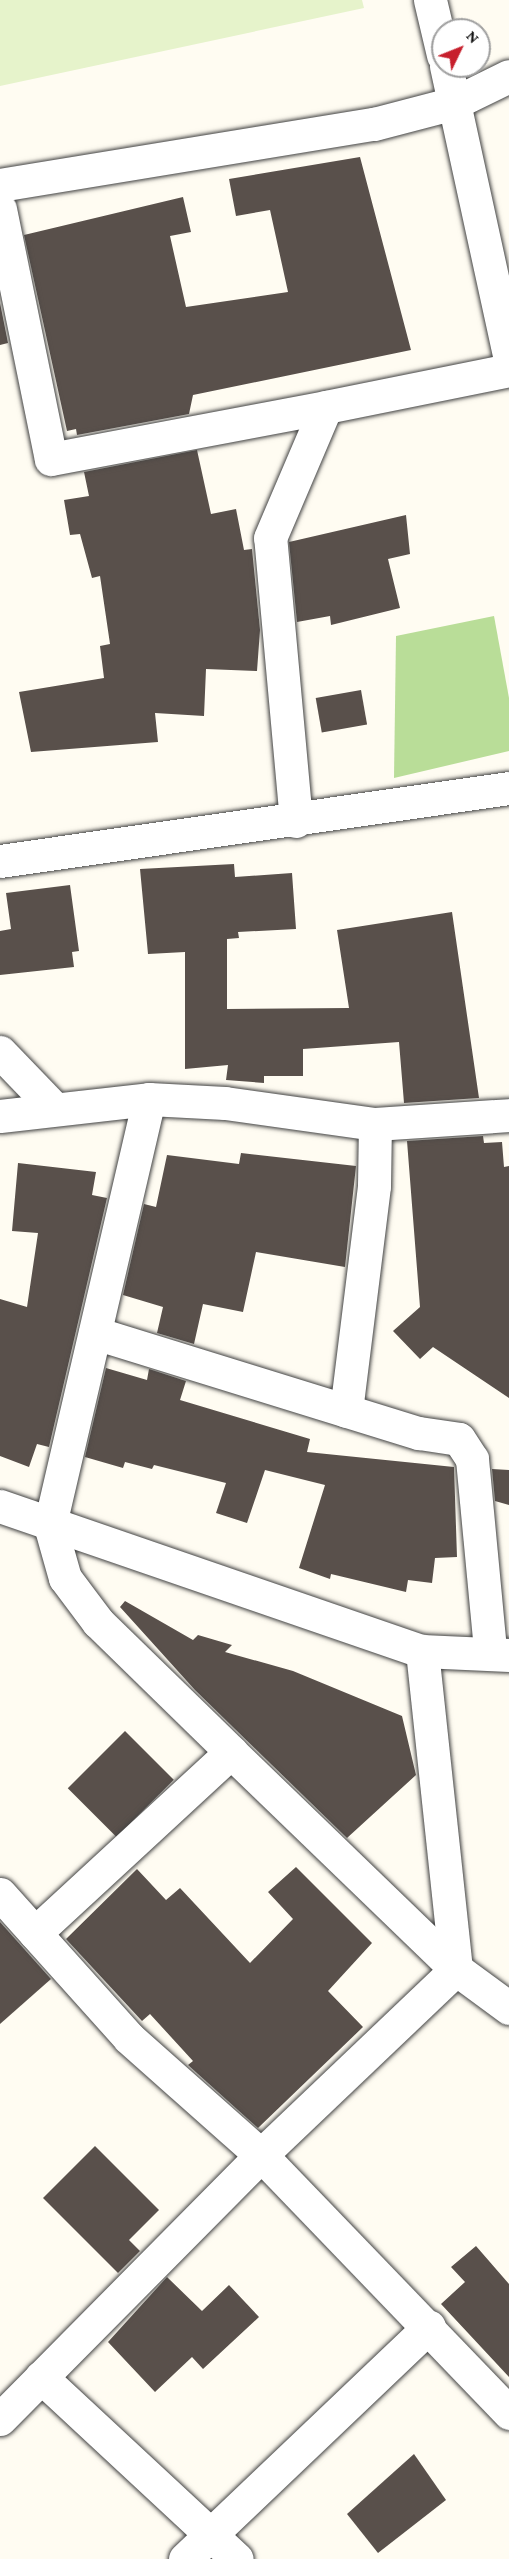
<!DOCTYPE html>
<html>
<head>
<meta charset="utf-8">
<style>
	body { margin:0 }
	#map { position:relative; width:509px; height:2559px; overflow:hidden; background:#fffcf2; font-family:"Crimson Pro",serif }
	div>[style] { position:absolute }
	.forest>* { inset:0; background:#b9dd98 }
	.pitch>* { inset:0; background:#e6f3cb }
	.building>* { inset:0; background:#59504b; transform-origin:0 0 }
	.roads { filter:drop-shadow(0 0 2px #434343) drop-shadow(0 0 2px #434343) }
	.minor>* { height:33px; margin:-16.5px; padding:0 16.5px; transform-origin:16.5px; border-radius:16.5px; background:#fff }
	span { translate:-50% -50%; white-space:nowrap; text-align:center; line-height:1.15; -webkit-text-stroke:6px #fff; paint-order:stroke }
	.north { position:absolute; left:431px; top:18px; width:60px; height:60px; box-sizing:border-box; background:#fff; border:2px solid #9f9f9f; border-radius:50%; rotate:47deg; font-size:16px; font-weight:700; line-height:24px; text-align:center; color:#101010 }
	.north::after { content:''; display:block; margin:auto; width:21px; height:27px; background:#c7202d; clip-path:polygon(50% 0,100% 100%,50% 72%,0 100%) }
</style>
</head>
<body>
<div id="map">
	<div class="forest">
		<i style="clip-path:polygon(494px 616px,509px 698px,509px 751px,394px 778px,396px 636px)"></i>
	</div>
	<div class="pitch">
		<i style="clip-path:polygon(0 0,362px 0,364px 8px,0 86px)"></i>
	</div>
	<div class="building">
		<i style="clip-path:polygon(360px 157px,411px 350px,193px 395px,189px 414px,77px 435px,76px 429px,67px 431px,24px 235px,183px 197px,191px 232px,170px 236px,186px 307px,288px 292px,270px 210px,236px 216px,229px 179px)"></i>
		<i style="clip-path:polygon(0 303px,8px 343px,0 345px)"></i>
		<i style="clip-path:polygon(197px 450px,211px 514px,236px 509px,244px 550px,252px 549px,260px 630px,257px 671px,206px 669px,204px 716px,155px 713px,158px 742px,31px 752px,19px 692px,104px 678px,100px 646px,110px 644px,100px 576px,92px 578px,80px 534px,70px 535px,64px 500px,89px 496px,84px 472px)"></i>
		<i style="clip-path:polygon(406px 515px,410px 554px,388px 559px,400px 608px,331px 625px,330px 616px,297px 622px,289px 542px)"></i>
		<i style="left:361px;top:690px;width:35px;height:46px;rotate:80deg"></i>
		<i style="clip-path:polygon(234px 864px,235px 877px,292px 873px,296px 929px,238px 932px,239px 938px,227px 939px,227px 1009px,349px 1008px,337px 930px,452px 912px,479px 1098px,404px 1103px,399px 1042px,303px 1049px,303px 1076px,264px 1076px,264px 1083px,226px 1080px,228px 1065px,185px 1069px,185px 952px,148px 954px,140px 869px)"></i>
		<i style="clip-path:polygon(70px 885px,79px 951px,72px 952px,74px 967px,0 975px,0 931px,11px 929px,6px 893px)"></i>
		<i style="clip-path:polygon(483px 1136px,484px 1143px,502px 1142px,504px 1167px,509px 1166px,509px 1398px,433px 1347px,420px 1359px,393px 1331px,420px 1307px,407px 1141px)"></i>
		<i style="clip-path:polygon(241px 1153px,356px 1166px,345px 1267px,256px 1252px,243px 1312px,203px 1304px,194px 1344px,157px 1333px,163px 1307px,123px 1295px,144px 1204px,156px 1207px,167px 1155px,239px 1164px)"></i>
		<i style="clip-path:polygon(18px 1163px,96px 1172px,92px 1195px,107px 1198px,49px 1447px,37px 1444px,29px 1467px,0 1456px,0 1299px,27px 1307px,38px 1233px,12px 1231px)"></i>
		<i style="clip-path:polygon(106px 1368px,147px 1380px,149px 1369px,186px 1381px,180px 1400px,310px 1439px,307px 1452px,454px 1467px,457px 1557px,435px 1558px,432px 1583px,408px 1580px,406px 1592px,331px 1574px,330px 1579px,299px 1568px,325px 1485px,265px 1470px,247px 1523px,216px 1513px,226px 1483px,154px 1465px,152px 1469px,125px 1462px,123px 1468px,85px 1457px)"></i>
		<i style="clip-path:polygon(492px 1469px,509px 1470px,509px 1505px,495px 1501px)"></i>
		<i style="clip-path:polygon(125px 1601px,193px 1640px,198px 1635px,232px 1645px,225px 1652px,293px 1671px,402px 1716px,416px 1775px,347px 1838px,195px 1690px,120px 1607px)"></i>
		<i style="left:125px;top:1731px;width:69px;height:81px;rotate:45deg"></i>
		<i style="clip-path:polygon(296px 1867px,372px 1943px,328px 1991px,363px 2027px,258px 2128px,188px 2065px,193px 2061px,150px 2014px,142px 2021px,66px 1939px,137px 1869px,166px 1900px,180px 1888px,250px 1963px,293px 1919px,268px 1892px)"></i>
		<i style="clip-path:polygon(0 1922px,51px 1979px,0 2024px)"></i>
		<i style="clip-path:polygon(95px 2146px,159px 2210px,129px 2240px,140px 2251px,118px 2273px,43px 2198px)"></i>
		<i style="clip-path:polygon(476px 2246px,509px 2284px,509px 2377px,441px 2304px,465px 2282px,451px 2267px)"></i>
		<i style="clip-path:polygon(167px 2277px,202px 2311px,229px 2285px,259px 2317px,203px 2369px,192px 2357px,155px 2392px,108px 2342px)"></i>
		<i style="clip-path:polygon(414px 2454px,446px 2500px,378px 2553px,347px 2514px)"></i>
	</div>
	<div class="roads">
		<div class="minor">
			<i style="left:430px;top:0;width:57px;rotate:76.7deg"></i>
			<i style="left:446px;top:66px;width:297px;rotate:77.7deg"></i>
			<i style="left:0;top:185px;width:379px;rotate:-9.3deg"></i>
			<i style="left:374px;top:124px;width:83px;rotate:-14.7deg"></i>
			<i style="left:454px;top:103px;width:61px;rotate:-26.1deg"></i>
			<i style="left:0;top:209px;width:255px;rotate:78.5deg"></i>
			<i style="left:51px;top:459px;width:280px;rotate:-10.7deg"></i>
			<i style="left:296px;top:821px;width:284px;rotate:-95.2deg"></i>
			<i style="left:270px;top:538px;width:142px;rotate:-66.9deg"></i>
			<i style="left:326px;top:407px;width:187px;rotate:-11.4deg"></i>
			<i style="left:0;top:861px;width:514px;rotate:-8.16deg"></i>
			<i style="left:0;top:1052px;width:76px;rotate:46.1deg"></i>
			<i style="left:149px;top:1099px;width:437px;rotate:103.1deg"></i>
			<i style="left:50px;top:1525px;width:55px;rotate:74.2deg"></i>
			<i style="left:65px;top:1578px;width:55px;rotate:53.1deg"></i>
			<i style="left:98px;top:1622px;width:186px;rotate:44.3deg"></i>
			<i style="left:231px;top:1752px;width:313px;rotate:44deg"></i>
			<i style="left:456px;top:1969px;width:66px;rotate:36.3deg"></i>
			<i style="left:0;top:1116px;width:150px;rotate:-6.5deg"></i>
			<i style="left:149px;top:1099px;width:76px;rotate:3deg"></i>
			<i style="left:225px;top:1103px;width:151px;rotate:8deg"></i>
			<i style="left:375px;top:1124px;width:134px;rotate:-3.8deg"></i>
			<i style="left:95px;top:1333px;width:339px;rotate:17.2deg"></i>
			<i style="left:419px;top:1433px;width:40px;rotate:8.5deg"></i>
			<i style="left:459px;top:1439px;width:24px;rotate:57deg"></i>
			<i style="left:472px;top:1459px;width:193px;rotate:84.6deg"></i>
			<i style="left:346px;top:1411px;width:227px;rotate:-82.9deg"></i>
			<i style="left:374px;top:1186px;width:62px;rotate:-89.1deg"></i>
			<i style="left:0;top:1506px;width:446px;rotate:19deg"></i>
			<i style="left:422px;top:1651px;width:87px;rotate:2.6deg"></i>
			<i style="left:0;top:1894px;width:193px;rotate:48.1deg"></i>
			<i style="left:129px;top:2038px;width:176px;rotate:41.6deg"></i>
			<i style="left:261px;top:2155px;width:358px;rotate:46.1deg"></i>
			<i style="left:35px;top:1933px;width:267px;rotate:-42.7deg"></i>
			<i style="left:41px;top:2377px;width:267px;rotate:42.9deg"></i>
			<i style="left:0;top:2419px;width:371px;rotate:-45.3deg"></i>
			<i style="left:261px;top:2155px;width:269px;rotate:-43.6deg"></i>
			<i style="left:456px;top:1969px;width:320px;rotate:-96.1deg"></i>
			<i style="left:185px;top:2559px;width:337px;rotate:-43.6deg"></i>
		</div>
	</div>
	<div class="north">N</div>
</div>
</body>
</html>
